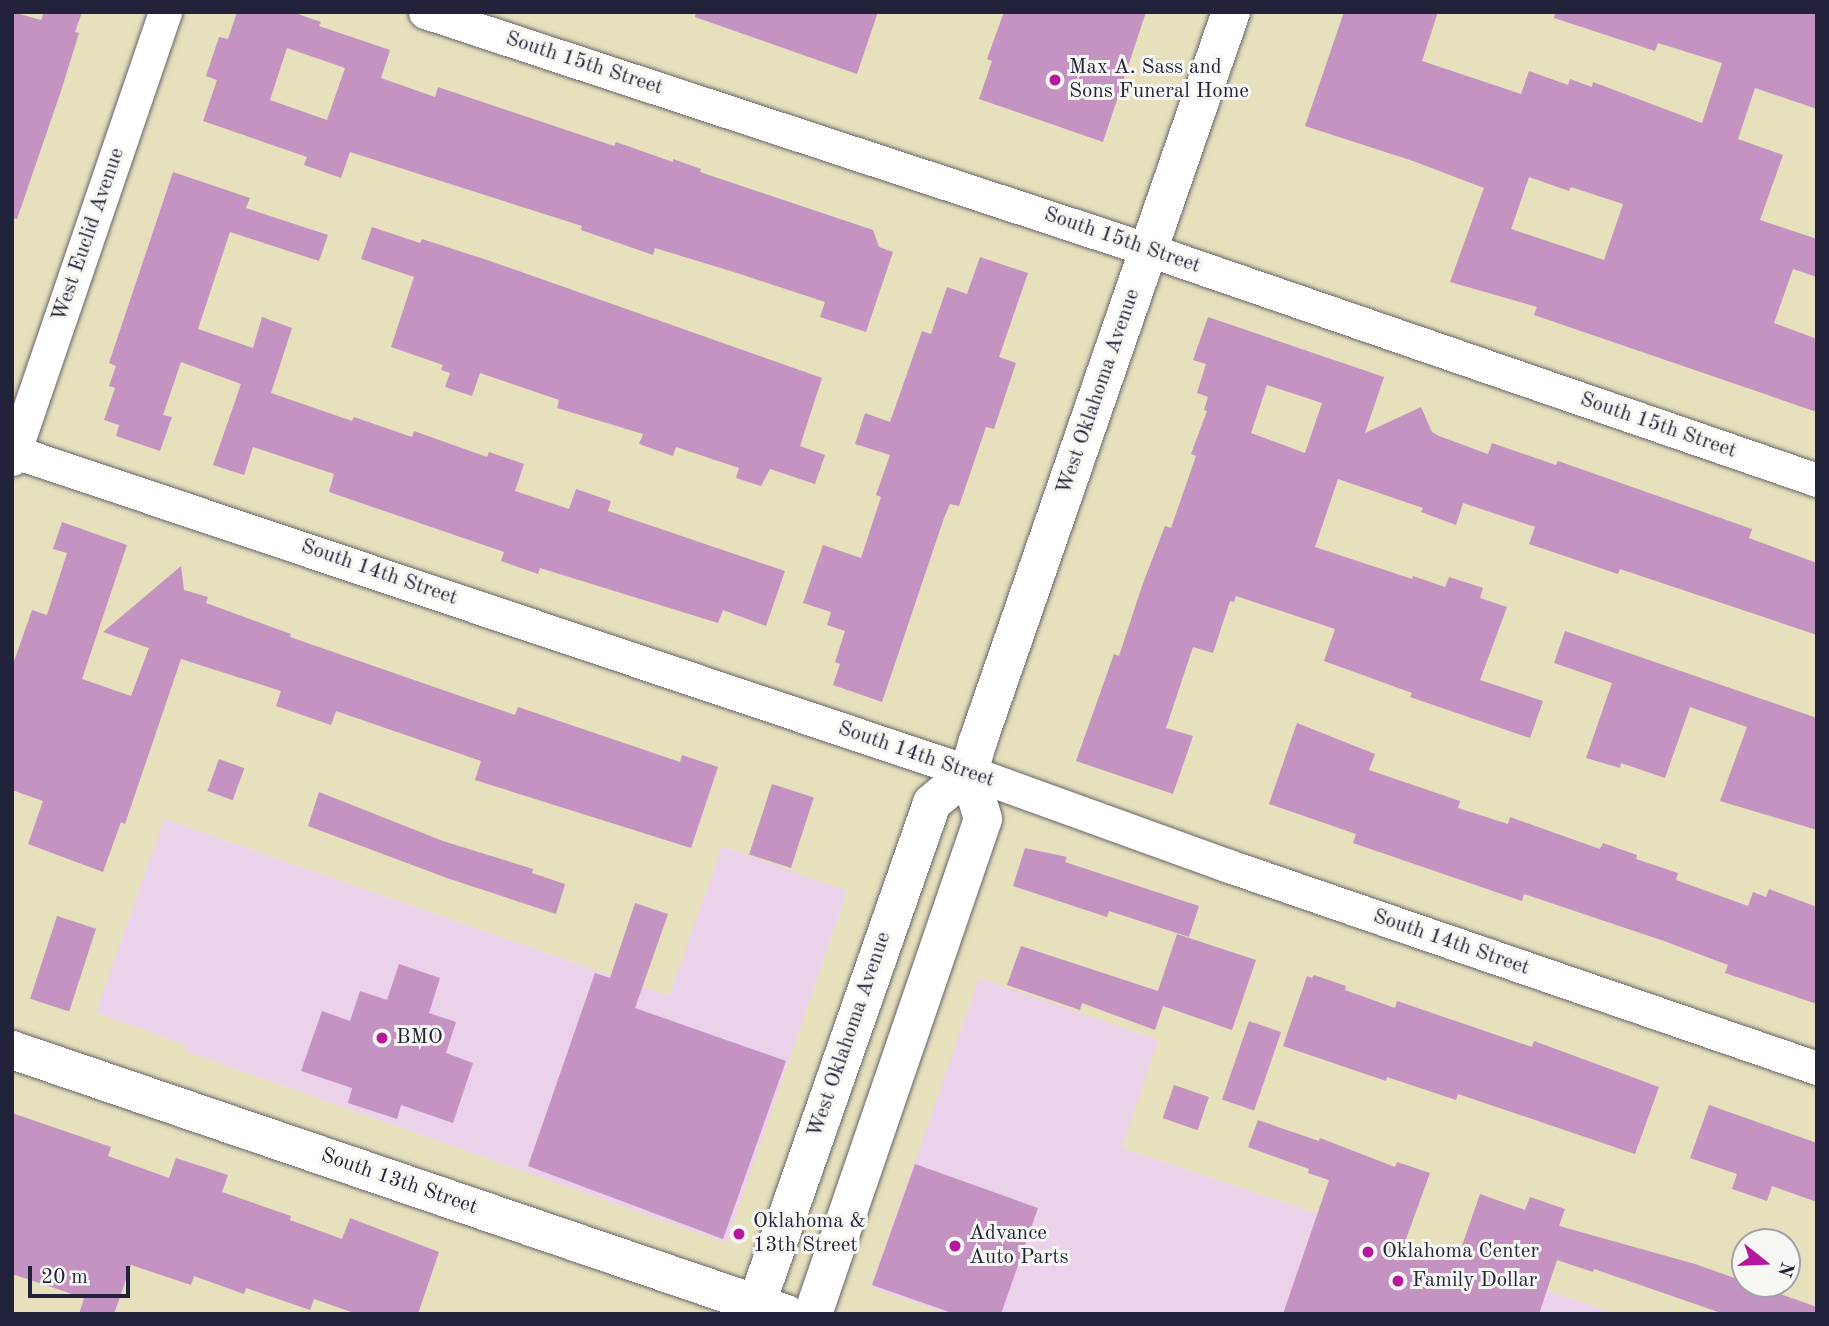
<!DOCTYPE html>
<html>
<head>
<meta charset="utf-8">
<style>
	body { margin:0 }
	#map { position:relative; width:1829px; height:1326px; overflow:hidden; background:#e6e0bd; font-family:"Old Standard TT",serif }
	div>[style] { position:absolute }
	.built>* { inset:0; background:#ecd1ea }
	.building>* { inset:0; background:#c493c2; transform-origin:0 0 }
	.roads { filter:drop-shadow(0 0 2px #676468) drop-shadow(0 0 2px #676468) }
	.minor>* { height:33px; margin:-16.5px; padding:0 16.5px; transform-origin:16.5px; border-radius:16.5px; background:#fff }
	.tertiary>* { height:38px; margin:-19px; padding:0 19px; transform-origin:19px; border-radius:19px; background:#fff }
	.secondary>* { height:38px; margin:-19px; padding:0 19px; transform-origin:19px; border-radius:19px; background:#fff }
	.dots>* { width:19px; height:19px; translate:-50% -50%; box-sizing:border-box; border:4px solid #f6f6f2; border-radius:50% }
	span { translate:-50% -50%; white-space:nowrap; text-align:center; line-height:1.15; -webkit-text-stroke:6px #f6f6f2; paint-order:stroke }
	.street-label { font-size:21px; color:#22223b }
	.poi-label { font-size:21px; color:#22223b }
	.left { translate:0 -50%; text-align:left }
	.frame { position:absolute; inset:0; border:14px solid #22223b; pointer-events:none }
	.north { position:absolute; left:1731px; top:1228px; width:70px; height:70px; box-sizing:border-box; background:#f6f6f2; border:2px solid #a1a1a9; border-radius:50%; rotate:108deg; font-size:19px; font-weight:700; line-height:28px; text-align:center; color:#22223b }
	.north::after { content:''; display:block; margin:auto; width:24px; height:32px; background:#b5179e; clip-path:polygon(50% 0,100% 100%,50% 72%,0 100%) }
	.scale { position:absolute; left:28px; top:1266px; width:102px; height:32px; box-sizing:border-box; border:4px solid #22223b; border-top:0; padding-left:9px; font-size:21px; line-height:24px; white-space:nowrap; color:#22223b; -webkit-text-stroke:5px #f6f6f2; paint-order:stroke }
</style>
</head>
<body>
<div id="map">
	<div class="built">
		<i style="clip-path:polygon(164px 819px,669px 996px,722px 846px,847px 891px,726px 1243px,185px 1051px,187px 1046px,96px 1012px)"></i>
		<i style="clip-path:polygon(979px 978px,1158px 1040px,1122px 1148px,1616px 1314px,948px 1314px,871px 1287px)"></i>
	</div>
	<div class="building">
		<i style="clip-path:polygon(12px 12px,41px 20px,44px 12px,82px 12px,75px 32px,79px 33px,62px 88px,17px 219px,12px 218px)"></i>
		<i style="clip-path:polygon(evenodd,237px 12px,292px 12px,321px 22px,319px 26px,390px 50px,381px 78px,435px 97px,438px 87px,614px 146px,616px 142px,673px 162px,673px 159px,701px 169px,700px 172px,873px 230px,879px 247px,893px 252px,866px 332px,820px 317px,825px 302px,737px 273px,655px 248px,653px 255px,581px 230px,582px 226px,350px 152px,341px 178px,304px 165px,307px 157px,203px 121px,217px 80px,206px 76px,219px 37px,228px 39px,237px 12px,287px 48px,345px 68px,327px 120px,270px 100px,287px 48px)"></i>
		<i style="clip-path:polygon(696px 12px,878px 12px,857px 74px,695px 17px)"></i>
		<i style="clip-path:polygon(1004px 12px,1146px 12px,1103px 142px,979px 99px,992px 61px,987px 59px)"></i>
		<i style="clip-path:polygon(evenodd,1344px 12px,1438px 12px,1422px 61px,1521px 94px,1529px 71px,1568px 85px,1570px 79px,1592px 87px,1593px 82px,1702px 123px,1722px 63px,1658px 43px,1655px 51px,1554px 18px,1555px 12px,1817px 12px,1817px 109px,1755px 88px,1738px 139px,1783px 155px,1760px 220px,1817px 239px,1817px 277px,1793px 269px,1774px 323px,1817px 339px,1817px 412px,1534px 315px,1537px 307px,1450px 282px,1484px 188px,1413px 161px,1305px 126px,1344px 12px,1529px 177px,1569px 191px,1571px 187px,1623px 204px,1604px 260px,1511px 229px,1529px 177px)"></i>
		<i style="clip-path:polygon(173px 172px,250px 198px,246px 208px,328px 235px,319px 261px,230px 232px,198px 329px,253px 348px,262px 317px,292px 328px,271px 393px,352px 421px,354px 417px,412px 437px,414px 431px,487px 457px,489px 452px,524px 464px,515px 491px,569px 509px,576px 489px,611px 501px,608px 511px,785px 571px,766px 626px,723px 610px,718px 623px,540px 568px,538px 574px,501px 561px,504px 552px,329px 492px,334px 474px,253px 447px,244px 475px,213px 465px,241px 384px,181px 362px,163px 415px,172px 417px,160px 451px,116px 436px,119px 425px,104px 420px,115px 388px,109px 386px,116px 366px,109px 363px)"></i>
		<i style="clip-path:polygon(372px 227px,420px 243px,422px 239px,490px 261px,822px 378px,800px 446px,825px 455px,815px 484px,770px 469px,761px 486px,736px 478px,739px 468px,676px 447px,673px 456px,639px 444px,643px 434px,557px 408px,559px 400px,480px 373px,472px 396px,445px 387px,450px 373px,441px 370px,443px 365px,391px 347px,414px 277px,361px 259px)"></i>
		<i style="clip-path:polygon(980px 257px,1028px 273px,999px 357px,1016px 363px,994px 429px,986px 427px,959px 506px,950px 504px,944px 518px,882px 702px,833px 685px,840px 664px,835px 662px,845px 631px,827px 625px,831px 612px,803px 603px,823px 545px,861px 558px,881px 497px,876px 495px,890px 455px,855px 444px,865px 413px,890px 422px,922px 331px,931px 334px,947px 287px,967px 294px)"></i>
		<i style="clip-path:polygon(evenodd,1208px 317px,1384px 377px,1365px 433px,1421px 407px,1432px 432px,1439px 436px,1488px 454px,1492px 443px,1556px 465px,1558px 461px,1752px 529px,1749px 538px,1817px 563px,1817px 635px,1620px 569px,1618px 574px,1529px 544px,1535px 527px,1463px 503px,1456px 525px,1421px 512px,1423px 508px,1338px 479px,1315px 547px,1412px 579px,1413px 576px,1445px 587px,1449px 577px,1483px 588px,1480px 598px,1507px 607px,1480px 680px,1543px 701px,1530px 738px,1410px 697px,1412px 693px,1324px 661px,1335px 629px,1236px 596px,1234px 602px,1230px 601px,1213px 653px,1193px 647px,1166px 728px,1193px 736px,1173px 794px,1076px 761px,1114px 654px,1119px 656px,1142px 586px,1165px 526px,1171px 528px,1196px 456px,1191px 454px,1207px 411px,1204px 410px,1208px 397px,1197px 393px,1206px 364px,1193px 360px,1208px 317px,1267px 385px,1322px 403px,1305px 453px,1251px 433px,1267px 385px)"></i>
		<i style="clip-path:polygon(62px 522px,127px 545px,82px 679px,131px 696px,149px 648px,103px 632px,181px 566px,184px 590px,208px 597px,206px 603px,291px 634px,290px 637px,515px 715px,518px 707px,680px 762px,682px 755px,718px 767px,691px 848px,475px 780px,481px 761px,336px 711px,331px 725px,276px 706px,281px 691px,181px 659px,125px 824px,121px 822px,103px 872px,28px 844px,43px 801px,12px 790px,12px 667px,32px 610px,47px 615px,67px 553px,53px 549px)"></i>
		<i style="clip-path:polygon(1565px 631px,1817px 718px,1817px 830px,1720px 801px,1747px 727px,1690px 707px,1665px 778px,1621px 763px,1620px 768px,1586px 758px,1612px 683px,1554px 663px)"></i>
		<i style="clip-path:polygon(1297px 723px,1375px 754px,1369px 770px,1460px 801px,1458px 808px,1508px 824px,1510px 817px,1600px 849px,1603px 843px,1637px 855px,1636px 859px,1678px 873px,1676px 880px,1748px 906px,1753px 892px,1766px 897px,1769px 889px,1817px 907px,1817px 1004px,1725px 973px,1728px 965px,1664px 941px,1524px 894px,1522px 901px,1353px 843px,1356px 834px,1269px 804px)"></i>
		<i style="left:219px;top:759px;width:27px;height:34px;rotate:20deg"></i>
		<i style="left:772px;top:784px;width:44px;height:74px;rotate:18deg"></i>
		<i style="clip-path:polygon(319px 792px,443px 841px,533px 869px,532px 873px,565px 884px,556px 914px,447px 878px,308px 826px)"></i>
		<i style="clip-path:polygon(1025px 848px,1067px 857px,1065px 862px,1199px 906px,1189px 937px,1109px 911px,1107px 917px,1013px 886px)"></i>
		<i style="clip-path:polygon(635px 903px,668px 914px,635px 1008px,786px 1061px,723px 1239px,528px 1166px,595px 973px,610px 978px)"></i>
		<i style="left:57px;top:916px;width:41px;height:87px;rotate:18deg"></i>
		<i style="clip-path:polygon(1177px 934px,1256px 960px,1232px 1030px,1163px 1006px,1155px 1030px,1082px 1003px,1080px 1010px,1007px 985px,1021px 946px,1158px 991px)"></i>
		<i style="clip-path:polygon(399px 964px,440px 978px,429px 1013px,456px 1022px,446px 1053px,473px 1063px,453px 1123px,401px 1105px,397px 1119px,348px 1103px,352px 1088px,301px 1071px,322px 1011px,350px 1021px,360px 991px,387px 1000px)"></i>
		<i style="clip-path:polygon(1314px 975px,1346px 986px,1345px 990px,1395px 1008px,1397px 1001px,1532px 1047px,1534px 1041px,1659px 1087px,1635px 1154px,1458px 1094px,1456px 1100px,1387px 1077px,1386px 1081px,1283px 1046px,1307px 976px,1312px 978px)"></i>
		<i style="left:1249px;top:1021px;width:34px;height:83px;rotate:19deg"></i>
		<i style="left:1174px;top:1085px;width:37px;height:35px;rotate:19deg"></i>
		<i style="clip-path:polygon(1709px 1105px,1817px 1143px,1817px 1202px,1772px 1186px,1767px 1201px,1732px 1189px,1737px 1174px,1690px 1158px)"></i>
		<i style="clip-path:polygon(12px 1113px,111px 1147px,108px 1156px,169px 1178px,176px 1158px,228px 1175px,222px 1192px,291px 1216px,290px 1220px,342px 1239px,350px 1218px,439px 1252px,418px 1314px,357px 1314px,314px 1299px,310px 1310px,246px 1288px,244px 1294px,194px 1276px,191px 1285px,131px 1265px,114px 1314px,79px 1314px,84px 1298px,12px 1274px)"></i>
		<i style="clip-path:polygon(1258px 1120px,1319px 1141px,1320px 1138px,1395px 1167px,1397px 1162px,1430px 1173px,1405px 1242px,1457px 1260px,1480px 1194px,1525px 1210px,1530px 1197px,1565px 1209px,1559px 1226px,1695px 1264px,1817px 1307px,1817px 1314px,1724px 1314px,1594px 1269px,1593px 1272px,1557px 1260px,1539px 1314px,1283px 1314px,1329px 1180px,1308px 1173px,1309px 1169px,1248px 1147px)"></i>
		<i style="clip-path:polygon(915px 1164px,1038px 1208px,1001px 1314px,955px 1314px,872px 1285px)"></i>
	</div>
	<div class="roads">
		<div class="minor">
			<i style="left:425px;top:12px;width:762px;rotate:18.2deg"></i>
			<i style="left:1149px;top:250px;width:706px;rotate:19deg"></i>
			<i style="left:12px;top:451px;width:1009px;rotate:18.54deg"></i>
			<i style="left:969px;top:772px;width:273px;rotate:19.9deg"></i>
			<i style="left:1226px;top:865px;width:625px;rotate:18.96deg"></i>
			<i style="left:12px;top:459px;width:472px;rotate:-71.1deg"></i>
		</div>
		<div class="tertiary">
			<i style="left:12px;top:1050px;width:818px;rotate:18.83deg"></i>
		</div>
		<div class="secondary">
			<i style="left:753px;top:1314px;width:541px;rotate:-70.69deg"></i>
			<i style="left:932px;top:803px;width:48px;rotate:-40deg"></i>
			<i style="left:813px;top:1314px;width:523px;rotate:-71.05deg"></i>
			<i style="left:983px;top:819px;width:49px;rotate:-106.6deg"></i>
			<i style="left:969px;top:772px;width:32px;rotate:-74deg"></i>
			<i style="left:978px;top:741px;width:772px;rotate:-70.86deg"></i>
		</div>
	</div>
	<div class="dots">
		<i style="left:1055px;top:80px;background:#b5179e"></i>
		<i style="left:382px;top:1038px;background:#b5179e"></i>
		<i style="left:739px;top:1234px;background:#b5179e"></i>
		<i style="left:955px;top:1246px;background:#b5179e"></i>
		<i style="left:1368px;top:1252px;background:#b5179e"></i>
		<i style="left:1398px;top:1281px;background:#b5179e"></i>
	</div>
	<div class="street-label">
		<span style="left:584px;top:64px;rotate:18deg">South 15th Street</span>
		<span style="left:89px;top:235px;rotate:-71deg">West Euclid Avenue</span>
		<span style="left:1122px;top:241px;rotate:19deg">South 15th Street</span>
		<span style="left:1099px;top:392px;rotate:-71deg">West Oklahoma Avenue</span>
		<span style="left:1658px;top:426px;rotate:19deg">South 15th Street</span>
		<span style="left:379px;top:573px;rotate:19deg">South 14th Street</span>
		<span style="left:916px;top:755px;rotate:19deg">South 14th Street</span>
		<span style="left:1451px;top:943px;rotate:19deg">South 14th Street</span>
		<span style="left:850px;top:1035px;rotate:-71deg">West Oklahoma Avenue</span>
		<span style="left:399px;top:1182px;rotate:19deg">South 13th Street</span>
	</div>
	<div class="poi-label">
		<span class="left" style="left:1069px;top:80px">Max A. Sass and<br>Sons Funeral Home</span>
		<span class="left" style="left:396px;top:1038px">BMO</span>
		<span class="left" style="left:753px;top:1234px">Oklahoma &amp;<br>13th Street</span>
		<span class="left" style="left:969px;top:1246px">Advance<br>Auto Parts</span>
		<span class="left" style="left:1382px;top:1252px">Oklahoma Center</span>
		<span class="left" style="left:1412px;top:1281px">Family Dollar</span>
	</div>
	<div class="frame"></div>
	<div class="north">N</div>
	<div class="scale">20 m</div>
</div>
</body>
</html>
